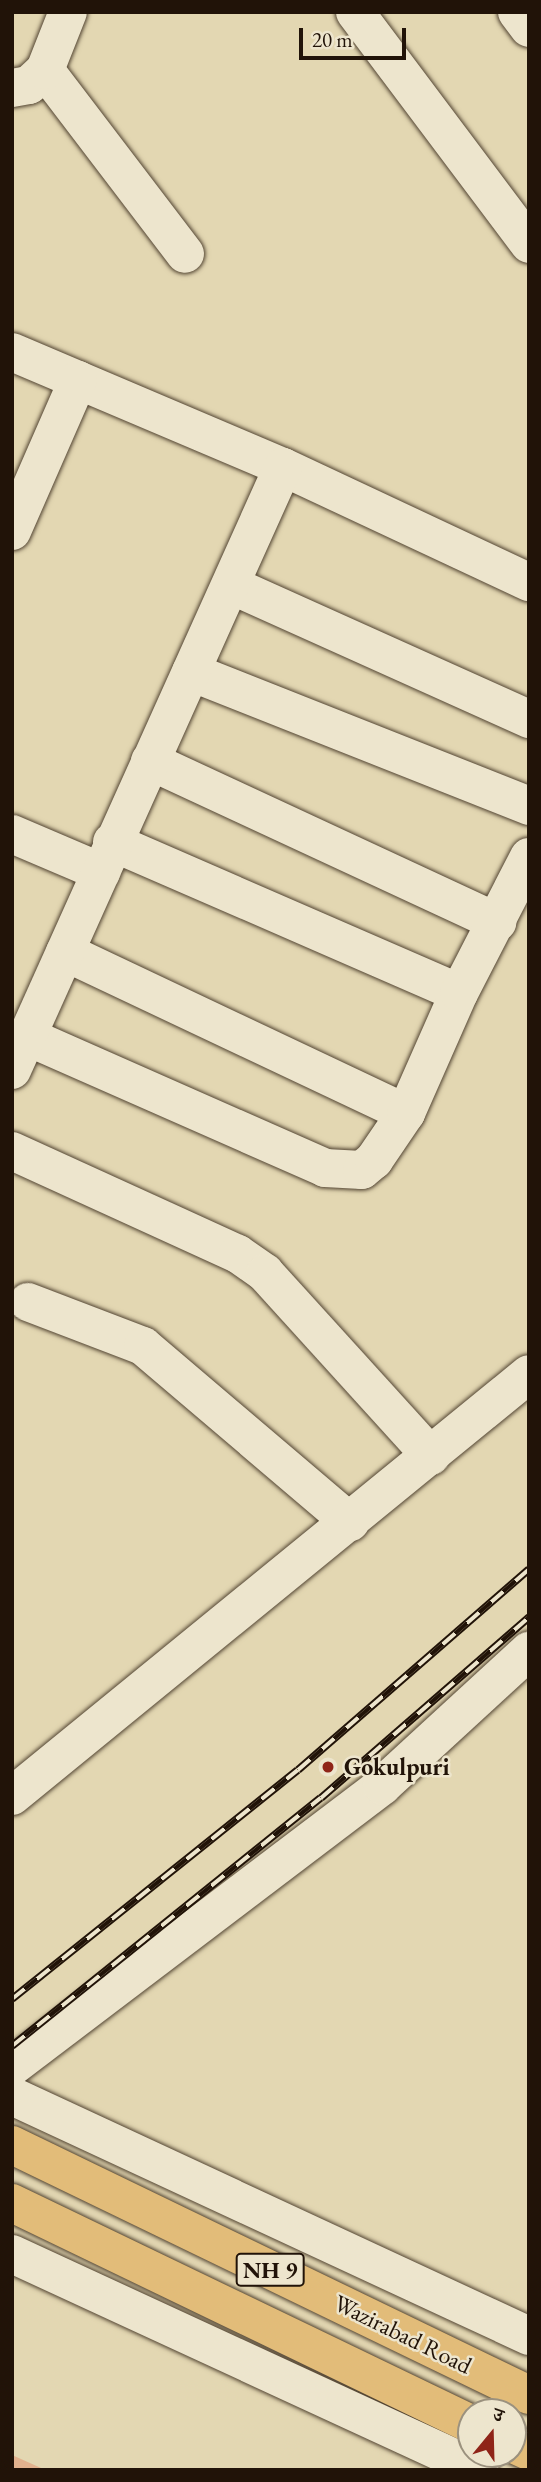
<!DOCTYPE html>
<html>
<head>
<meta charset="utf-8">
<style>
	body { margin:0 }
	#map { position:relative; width:541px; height:2482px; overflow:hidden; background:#e3d7b2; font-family:"EB Garamond","Noto Serif Devanagari",serif }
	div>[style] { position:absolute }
	.building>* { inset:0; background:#e2b28e }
	.roads { filter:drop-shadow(0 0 2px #524432) drop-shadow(0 0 2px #524432) }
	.street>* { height:38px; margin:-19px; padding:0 19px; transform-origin:19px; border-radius:19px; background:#ede5cd }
	.secondary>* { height:38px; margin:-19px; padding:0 19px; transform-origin:19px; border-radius:19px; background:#ede5cd }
	.highway>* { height:38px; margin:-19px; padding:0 19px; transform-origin:19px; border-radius:19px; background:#e2bc79 }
	.rail>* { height:8px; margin-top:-4px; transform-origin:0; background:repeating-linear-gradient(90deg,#ede5cd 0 16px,#211308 0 32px); box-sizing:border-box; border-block:2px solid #211308 }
	.dots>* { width:19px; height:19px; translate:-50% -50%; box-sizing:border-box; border:4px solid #ede5cd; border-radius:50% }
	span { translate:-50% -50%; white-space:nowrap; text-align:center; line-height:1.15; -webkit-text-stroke:5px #ede5cd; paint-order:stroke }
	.shield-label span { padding:2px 5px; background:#ede5cd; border:2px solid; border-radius:5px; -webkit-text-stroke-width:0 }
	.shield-label { font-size:23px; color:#211308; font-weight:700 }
	.poi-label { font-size:24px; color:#211308; font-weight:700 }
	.left { translate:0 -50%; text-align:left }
	.street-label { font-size:24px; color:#211308 }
	.frame { position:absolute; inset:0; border:14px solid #211308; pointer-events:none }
	.north { position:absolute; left:457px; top:2398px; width:70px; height:70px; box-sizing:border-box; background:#ede5cd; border:2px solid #9b917e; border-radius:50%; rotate:19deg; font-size:19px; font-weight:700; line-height:28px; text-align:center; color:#211308 }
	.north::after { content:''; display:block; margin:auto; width:24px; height:32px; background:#8f2418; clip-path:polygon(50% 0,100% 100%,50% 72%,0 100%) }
	.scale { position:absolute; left:299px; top:28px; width:107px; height:32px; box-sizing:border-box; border:4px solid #211308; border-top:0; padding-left:9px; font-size:21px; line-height:24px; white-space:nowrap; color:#211308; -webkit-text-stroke:5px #ede5cd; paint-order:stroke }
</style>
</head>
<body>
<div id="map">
	<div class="building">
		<i style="clip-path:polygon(12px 2455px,41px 2468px,41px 2470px,12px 2470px)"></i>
	</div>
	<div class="roads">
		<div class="street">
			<i style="left:355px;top:12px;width:290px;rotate:53.1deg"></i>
			<i style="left:517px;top:12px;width:20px;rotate:53deg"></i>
			<i style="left:45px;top:70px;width:231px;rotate:52.7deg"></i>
			<i style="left:12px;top:88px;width:17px;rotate:-10deg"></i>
			<i style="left:29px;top:85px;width:22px;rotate:-43deg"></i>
			<i style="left:45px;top:70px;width:62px;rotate:-68.4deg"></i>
			<i style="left:12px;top:352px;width:294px;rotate:23deg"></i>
			<i style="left:283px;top:467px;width:272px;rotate:25.1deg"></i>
			<i style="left:12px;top:531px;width:165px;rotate:-66.4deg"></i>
			<i style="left:233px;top:586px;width:325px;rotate:24.2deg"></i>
			<i style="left:191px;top:672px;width:364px;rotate:21.6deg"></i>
			<i style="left:150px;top:761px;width:383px;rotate:24.9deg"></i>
			<i style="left:12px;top:834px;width:97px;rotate:23.1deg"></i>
			<i style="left:112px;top:842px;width:378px;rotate:23.5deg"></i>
			<i style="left:65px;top:952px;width:377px;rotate:25.3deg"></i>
			<i style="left:26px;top:1036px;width:327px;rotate:23.8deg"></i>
			<i style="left:325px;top:1168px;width:37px;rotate:3deg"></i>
			<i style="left:362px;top:1170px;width:16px;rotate:-40deg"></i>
			<i style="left:374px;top:1160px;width:57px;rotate:-55.8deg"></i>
			<i style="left:406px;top:1113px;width:131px;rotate:-66.2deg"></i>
			<i style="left:459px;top:993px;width:153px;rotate:-62.8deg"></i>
			<i style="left:12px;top:1070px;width:661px;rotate:-65.8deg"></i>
			<i style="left:12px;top:1151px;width:248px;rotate:24.5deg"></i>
			<i style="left:238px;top:1254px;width:33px;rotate:35deg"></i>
			<i style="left:265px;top:1273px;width:247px;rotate:47.8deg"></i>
			<i style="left:28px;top:1302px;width:123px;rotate:20.9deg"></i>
			<i style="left:143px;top:1346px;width:272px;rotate:40.4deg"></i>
			<i style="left:12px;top:1796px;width:667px;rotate:-39.22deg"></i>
		</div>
		<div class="secondary">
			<i style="left:12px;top:2067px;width:465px;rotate:-37.2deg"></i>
			<i style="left:382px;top:1786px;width:200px;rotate:-42.6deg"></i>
			<i style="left:12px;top:2096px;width:570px;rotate:24.9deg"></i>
			<i style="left:12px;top:2254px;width:515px;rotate:24.78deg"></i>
		</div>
		<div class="highway">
			<i style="left:12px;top:2145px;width:574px;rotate:25.81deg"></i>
			<i style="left:12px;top:2203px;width:509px;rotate:25.71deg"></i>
			<i style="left:513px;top:2444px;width:17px;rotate:24deg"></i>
		</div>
	</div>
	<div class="rail">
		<i style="left:12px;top:1999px;width:366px;rotate:-38.7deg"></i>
		<i style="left:298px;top:1770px;width:306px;rotate:-41deg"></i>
		<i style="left:12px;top:2046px;width:396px;rotate:-38.8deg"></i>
		<i style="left:321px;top:1798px;width:276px;rotate:-41deg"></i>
	</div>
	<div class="dots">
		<i style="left:328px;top:1767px;background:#8f2418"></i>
	</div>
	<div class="shield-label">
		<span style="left:270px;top:2270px">NH 9</span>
	</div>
	<div class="poi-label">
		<span class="left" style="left:344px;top:1767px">Gokulpuri</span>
	</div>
	<div class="street-label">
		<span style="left:403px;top:2334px;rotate:26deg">Wazirabad Road</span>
	</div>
	<div class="frame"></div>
	<div class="north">उ</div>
	<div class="scale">20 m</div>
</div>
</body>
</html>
